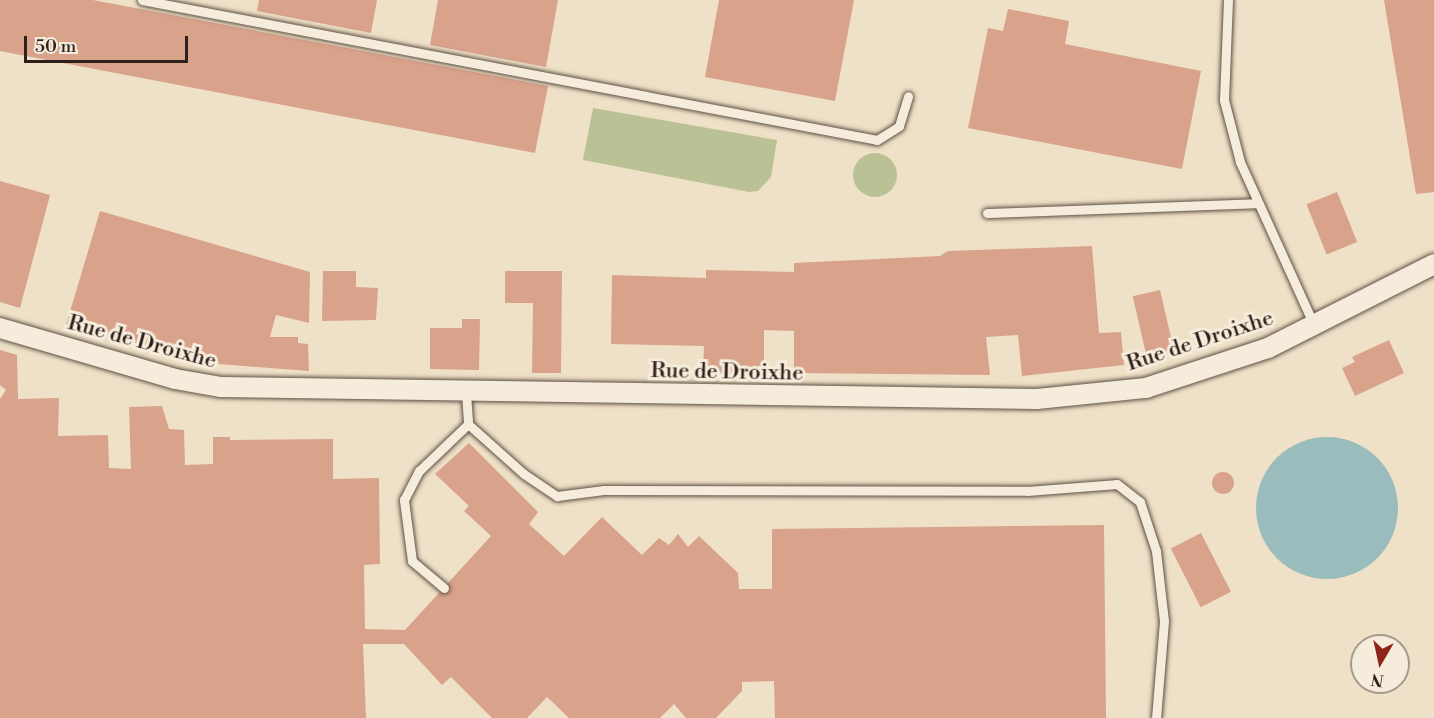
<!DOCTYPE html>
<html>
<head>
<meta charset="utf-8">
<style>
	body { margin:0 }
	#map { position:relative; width:1434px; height:718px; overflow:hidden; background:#efe1c7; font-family:"Libre Bodoni",serif }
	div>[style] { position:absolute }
	.green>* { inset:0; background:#bac295 }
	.round { border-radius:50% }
	.water>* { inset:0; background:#9bbcbc }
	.building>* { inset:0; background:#d8a28b; transform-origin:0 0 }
	.roads { filter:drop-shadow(0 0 2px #5e5045) drop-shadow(0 0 2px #5e5045) }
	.lane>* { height:9px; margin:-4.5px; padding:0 4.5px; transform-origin:4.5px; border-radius:4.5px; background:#f5ecdb }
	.street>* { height:20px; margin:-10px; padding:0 10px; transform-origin:10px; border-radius:10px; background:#f5ecdb }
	span { translate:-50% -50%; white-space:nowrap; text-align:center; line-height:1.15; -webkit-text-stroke:6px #f5ecdb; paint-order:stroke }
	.street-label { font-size:22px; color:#2e1f1a }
	.north { position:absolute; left:1350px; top:634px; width:60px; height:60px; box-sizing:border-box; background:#f5ecdb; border:2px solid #a59a8e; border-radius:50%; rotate:189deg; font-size:16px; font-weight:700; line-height:24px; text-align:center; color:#2e1f1a }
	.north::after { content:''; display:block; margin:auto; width:21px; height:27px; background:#8f2418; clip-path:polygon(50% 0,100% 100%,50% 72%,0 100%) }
	.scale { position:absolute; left:24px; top:36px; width:164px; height:27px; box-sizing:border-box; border:3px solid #2e1f1a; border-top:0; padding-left:8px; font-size:18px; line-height:21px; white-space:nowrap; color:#2e1f1a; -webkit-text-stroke:4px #f5ecdb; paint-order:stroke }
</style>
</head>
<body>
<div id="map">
	<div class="green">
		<i style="clip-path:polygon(593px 108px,777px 140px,771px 177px,758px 191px,749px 192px,583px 160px)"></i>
		<i class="round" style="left:853px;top:153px;width:44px;height:44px"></i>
	</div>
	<div class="water">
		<i class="round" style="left:1256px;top:437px;width:142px;height:142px"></i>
	</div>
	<div class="building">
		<i style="clip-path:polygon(0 0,93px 0,548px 86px,535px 153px,0 51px)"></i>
		<i style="clip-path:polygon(259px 0,377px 0,371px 33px,257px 11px)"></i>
		<i style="clip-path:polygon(438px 0,558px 0,546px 67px,430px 45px)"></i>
		<i style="clip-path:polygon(719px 0,854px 0,835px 101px,705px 77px)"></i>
		<i style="clip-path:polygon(1384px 0,1434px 0,1434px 192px,1416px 194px)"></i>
		<i style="clip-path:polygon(1008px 9px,1069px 21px,1065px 44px,1201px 71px,1182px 169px,968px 128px,988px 28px,1003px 31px)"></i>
		<i style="clip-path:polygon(0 181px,50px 195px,20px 308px,0 302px)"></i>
		<i style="left:1337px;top:192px;width:54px;height:33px;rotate:68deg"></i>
		<i style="clip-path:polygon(100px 211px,310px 272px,309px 323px,276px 315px,270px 337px,298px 337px,298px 343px,308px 344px,309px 371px,218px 364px,66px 325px)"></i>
		<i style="clip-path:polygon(1092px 246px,1099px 333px,1121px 332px,1124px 365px,1022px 376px,1018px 335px,986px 337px,990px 375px,794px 373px,794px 331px,764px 330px,764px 373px,703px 373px,704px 346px,611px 344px,612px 275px,706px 278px,706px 270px,794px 272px,794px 263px,940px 256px,948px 251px)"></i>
		<i style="clip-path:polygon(323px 271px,356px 271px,356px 287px,378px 288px,376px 320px,322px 321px)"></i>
		<i style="clip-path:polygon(505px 271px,562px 271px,561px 373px,532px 373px,533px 303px,505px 303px)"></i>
		<i style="left:1160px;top:290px;width:65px;height:28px;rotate:77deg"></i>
		<i style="clip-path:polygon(462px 319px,480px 319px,479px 370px,430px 369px,430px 328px,462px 328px)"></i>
		<i style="clip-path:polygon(1389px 340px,1404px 373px,1355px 396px,1342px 368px,1355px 362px,1352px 357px)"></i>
		<i style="clip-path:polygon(0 350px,17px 355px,18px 399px,59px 398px,58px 436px,108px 435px,109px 468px,131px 469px,129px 407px,162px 406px,169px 429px,184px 430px,185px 465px,213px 464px,213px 437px,230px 437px,230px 440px,333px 439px,333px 479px,379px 478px,380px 564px,364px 565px,365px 629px,405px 630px,491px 536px,464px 511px,469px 506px,435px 474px,469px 443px,538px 512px,529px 524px,564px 556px,602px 517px,642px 555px,659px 538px,669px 545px,678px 534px,688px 547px,699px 536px,738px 573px,739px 589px,772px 589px,772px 529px,1104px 525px,1106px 718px,775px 718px,774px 681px,742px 682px,742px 691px,716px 718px,686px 718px,674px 704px,660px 718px,569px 718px,547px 697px,527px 718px,492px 718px,451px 677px,442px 685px,404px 644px,363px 644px,366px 718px,0 718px,0 399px,6px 390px,0 385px)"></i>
		<i class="round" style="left:1212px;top:472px;width:22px;height:22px"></i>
		<i style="left:1201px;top:533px;width:66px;height:34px;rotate:63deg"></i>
	</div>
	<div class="roads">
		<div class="lane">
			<i style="left:142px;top:0;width:748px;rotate:10.78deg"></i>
			<i style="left:877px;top:140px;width:26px;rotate:-32deg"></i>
			<i style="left:899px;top:126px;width:31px;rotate:-73deg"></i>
			<i style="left:1228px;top:0;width:100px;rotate:92.3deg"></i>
			<i style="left:1224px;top:100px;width:64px;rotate:75.5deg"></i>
			<i style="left:1240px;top:162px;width:179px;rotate:65.6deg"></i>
			<i style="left:987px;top:213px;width:271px;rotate:-2.1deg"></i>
			<i style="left:466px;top:393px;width:31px;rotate:86deg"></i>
			<i style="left:468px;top:424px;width:75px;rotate:41.8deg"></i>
			<i style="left:524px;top:474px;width:40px;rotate:34deg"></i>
			<i style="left:557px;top:496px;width:47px;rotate:-7.3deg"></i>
			<i style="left:604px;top:490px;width:423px;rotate:0.1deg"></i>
			<i style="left:1027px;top:491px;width:90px;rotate:-4.4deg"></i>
			<i style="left:1117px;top:484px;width:29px;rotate:38deg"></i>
			<i style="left:1140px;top:502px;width:52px;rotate:71.9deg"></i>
			<i style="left:1156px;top:551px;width:70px;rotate:83.5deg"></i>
			<i style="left:1164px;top:621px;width:97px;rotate:94.7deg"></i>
			<i style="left:444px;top:588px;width:42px;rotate:-139.8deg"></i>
			<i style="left:412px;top:561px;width:62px;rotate:-97.5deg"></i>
			<i style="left:404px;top:500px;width:33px;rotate:-63deg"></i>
			<i style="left:419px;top:471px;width:68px;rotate:-43.8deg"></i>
		</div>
		<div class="street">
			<i style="left:0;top:328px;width:182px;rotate:16.2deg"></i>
			<i style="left:175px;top:379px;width:47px;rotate:9.9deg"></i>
			<i style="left:221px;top:387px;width:816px;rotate:0.84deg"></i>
			<i style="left:1037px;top:399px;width:110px;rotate:-5.8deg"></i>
			<i style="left:1146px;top:388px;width:128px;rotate:-18.2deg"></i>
			<i style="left:1268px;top:348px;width:186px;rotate:-26.8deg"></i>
		</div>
	</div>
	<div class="street-label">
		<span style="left:1200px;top:341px;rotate:-18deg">Rue de Droixhe</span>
		<span style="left:142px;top:342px;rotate:15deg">Rue de Droixhe</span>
		<span style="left:727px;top:372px;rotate:1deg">Rue de Droixhe</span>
	</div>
	<div class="north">N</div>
	<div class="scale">50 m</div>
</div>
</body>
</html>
